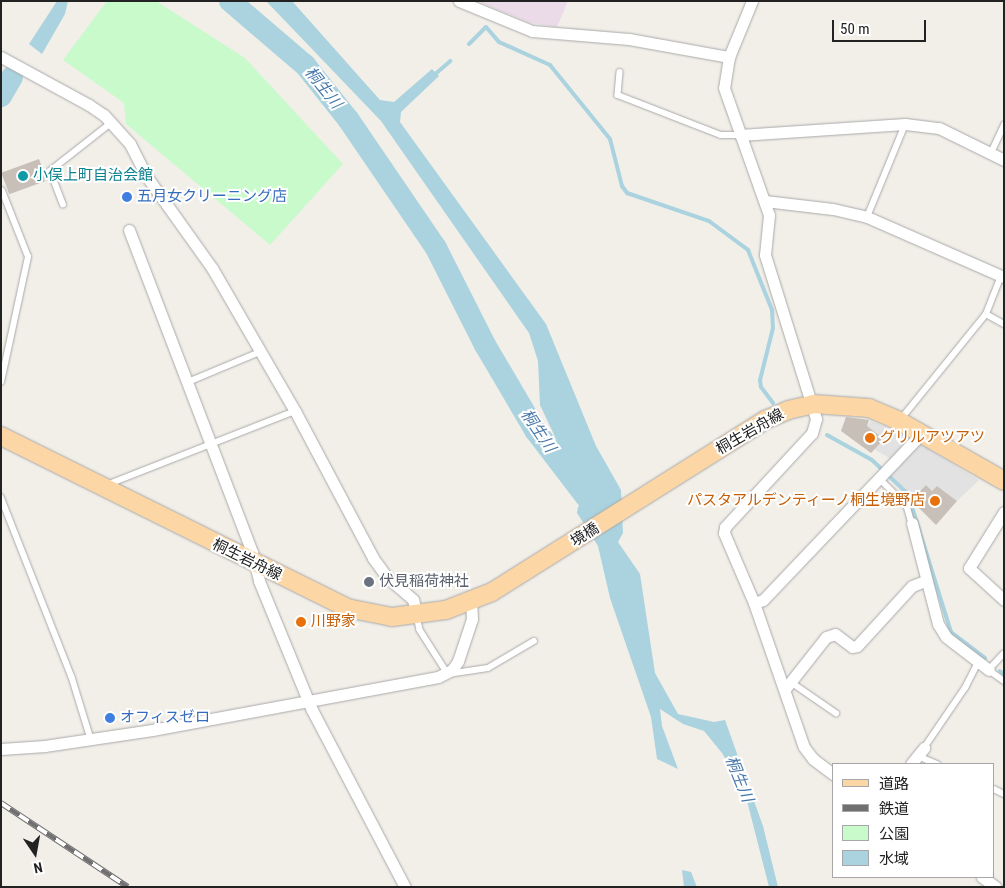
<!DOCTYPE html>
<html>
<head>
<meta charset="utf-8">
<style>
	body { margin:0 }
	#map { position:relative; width:1005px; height:888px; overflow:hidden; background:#f2efe9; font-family:"Roboto Condensed","Noto Sans JP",sans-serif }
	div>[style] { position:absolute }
	.industrial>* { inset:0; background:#ebdbe8 }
	.park>* { inset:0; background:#c8facc }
	.parking>* { inset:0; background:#e2e2e2 }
	.water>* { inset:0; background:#aad3df }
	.stream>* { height:4px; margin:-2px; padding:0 2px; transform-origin:2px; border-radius:2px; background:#aad3df }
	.river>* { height:22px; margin:-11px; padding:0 11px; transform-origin:11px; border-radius:11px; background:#aad3df }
	.building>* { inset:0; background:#c7bfb8; transform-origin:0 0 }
	.roads { filter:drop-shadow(0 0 1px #a9a9a9) drop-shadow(0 0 1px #a9a9a9) }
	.lane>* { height:5.5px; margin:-2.75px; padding:0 2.75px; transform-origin:2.75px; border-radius:2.75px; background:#fff }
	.street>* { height:11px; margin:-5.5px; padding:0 5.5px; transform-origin:5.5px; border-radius:5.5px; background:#fff }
	.primary>* { height:18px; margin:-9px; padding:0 9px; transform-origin:9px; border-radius:9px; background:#fcd6a4 }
	.rail>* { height:5.5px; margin-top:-2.75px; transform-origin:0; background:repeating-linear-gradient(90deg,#fff 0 11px,#707070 0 22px); box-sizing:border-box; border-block:1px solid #707070 }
	.dots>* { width:14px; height:14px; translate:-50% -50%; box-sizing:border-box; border:2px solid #fff; border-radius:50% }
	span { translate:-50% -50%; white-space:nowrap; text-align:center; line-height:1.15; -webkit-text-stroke:4px #fff; paint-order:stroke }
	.culture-label { font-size:15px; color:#0d838f }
	.left { translate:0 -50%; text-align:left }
	.shop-label { font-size:15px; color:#366cbe }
	.street-label { font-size:15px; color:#222 }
	.food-label { font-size:15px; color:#c56008 }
	.right { translate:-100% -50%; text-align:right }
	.worship-label { font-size:15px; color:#5b616d }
	.water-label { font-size:16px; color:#4a7aab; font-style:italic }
	.frame { position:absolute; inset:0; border:2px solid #222; pointer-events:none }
	.legend { position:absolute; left:832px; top:763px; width:162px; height:115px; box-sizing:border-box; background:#fff; border:1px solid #a7a7a7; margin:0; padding:6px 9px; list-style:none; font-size:15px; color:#222 }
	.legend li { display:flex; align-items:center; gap:10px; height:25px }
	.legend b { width:25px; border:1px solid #a7a7a7 }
	.north { position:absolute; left:10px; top:828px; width:50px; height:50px; -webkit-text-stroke:4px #fff; paint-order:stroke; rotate:168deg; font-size:14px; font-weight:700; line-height:20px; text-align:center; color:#222 }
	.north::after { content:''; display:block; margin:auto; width:18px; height:22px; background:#222; clip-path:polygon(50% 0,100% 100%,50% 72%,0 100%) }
	.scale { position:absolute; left:832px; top:20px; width:94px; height:22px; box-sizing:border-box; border:2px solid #222; border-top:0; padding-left:6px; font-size:15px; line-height:18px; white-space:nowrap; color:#222; -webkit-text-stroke:4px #fff; paint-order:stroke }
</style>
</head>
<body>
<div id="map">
	<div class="industrial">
		<i style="clip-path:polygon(477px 1px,568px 1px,557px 27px,530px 23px)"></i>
	</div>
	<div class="park">
		<i style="clip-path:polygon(107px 1px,156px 1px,245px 58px,343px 164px,270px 245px,126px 124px,124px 103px,63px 60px)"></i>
	</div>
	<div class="parking">
		<i style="clip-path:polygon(871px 421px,903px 434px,906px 441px,891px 459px,874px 449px,884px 439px,867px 426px)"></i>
		<i style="clip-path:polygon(916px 441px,979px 480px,957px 501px,937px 486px,932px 491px,926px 485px,911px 500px,884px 474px)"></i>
	</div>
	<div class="water">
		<i style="clip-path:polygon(57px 1px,68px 1px,65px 14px,42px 54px,29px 44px)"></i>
		<i style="clip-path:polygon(266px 1px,292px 1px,380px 100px,394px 102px,432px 69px,439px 76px,401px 112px,400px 122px,546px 324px,596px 446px,621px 490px,623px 533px,618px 542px,640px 574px,655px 673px,678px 714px,714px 722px,725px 720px,763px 826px,778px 887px,769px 887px,745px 793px,722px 753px,704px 731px,683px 724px,660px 709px,662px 726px,678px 769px,657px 759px,651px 717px,610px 598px,598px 546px,577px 513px,578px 507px,585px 500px,540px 405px,538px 361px,529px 333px,381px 121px)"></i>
		<i style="clip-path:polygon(682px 870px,691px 872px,697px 887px,684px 887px)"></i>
	</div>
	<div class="stream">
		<i style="left:469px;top:44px;width:24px;rotate:-45deg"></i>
		<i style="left:486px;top:27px;width:20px;rotate:49deg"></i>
		<i style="left:499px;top:42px;width:56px;rotate:24.3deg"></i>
		<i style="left:550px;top:65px;width:95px;rotate:51deg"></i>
		<i style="left:610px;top:139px;width:49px;rotate:75.7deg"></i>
		<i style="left:622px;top:186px;width:9px;rotate:54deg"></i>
		<i style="left:627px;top:193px;width:87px;rotate:18.9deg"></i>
		<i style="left:709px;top:221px;width:49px;rotate:36.6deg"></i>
		<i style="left:748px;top:250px;width:65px;rotate:68.2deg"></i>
		<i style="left:772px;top:310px;width:18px;rotate:87deg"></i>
		<i style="left:773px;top:328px;width:54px;rotate:104deg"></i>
		<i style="left:760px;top:380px;width:7px;rotate:82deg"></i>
		<i style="left:761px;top:387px;width:20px;rotate:53deg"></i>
		<i style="left:433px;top:76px;width:23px;rotate:-41deg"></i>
		<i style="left:827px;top:435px;width:51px;rotate:29.1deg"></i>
		<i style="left:872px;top:460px;width:50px;rotate:43.4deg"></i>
		<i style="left:908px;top:494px;width:145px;rotate:72.7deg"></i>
		<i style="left:951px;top:632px;width:43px;rotate:37.4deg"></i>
		<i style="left:1000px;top:671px;width:5px;rotate:37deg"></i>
	</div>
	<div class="river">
		<i style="left:230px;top:1px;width:99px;rotate:40.5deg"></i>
		<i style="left:305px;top:65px;width:69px;rotate:51.5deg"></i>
		<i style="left:348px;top:119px;width:156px;rotate:55.7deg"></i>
		<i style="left:436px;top:248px;width:109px;rotate:63.2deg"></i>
		<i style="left:485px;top:345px;width:99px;rotate:59.5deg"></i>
		<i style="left:535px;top:430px;width:107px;rotate:52.6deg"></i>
		<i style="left:1px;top:96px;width:22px;rotate:-60deg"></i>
	</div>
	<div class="building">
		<i style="left:39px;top:159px;width:23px;height:40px;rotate:70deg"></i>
		<i style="clip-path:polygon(846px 417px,869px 420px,867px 426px,884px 439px,871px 453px,841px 431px)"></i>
		<i style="clip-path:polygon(926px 485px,932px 491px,937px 486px,957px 501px,936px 525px,911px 500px)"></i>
	</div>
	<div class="roads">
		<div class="lane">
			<i style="left:620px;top:72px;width:23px;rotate:95deg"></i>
			<i style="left:618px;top:95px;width:110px;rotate:21.2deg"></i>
			<i style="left:721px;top:135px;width:19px"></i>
			<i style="left:992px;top:151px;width:29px;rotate:-65deg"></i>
			<i style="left:63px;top:205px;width:36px;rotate:-111deg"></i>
			<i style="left:50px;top:171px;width:78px;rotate:-38.2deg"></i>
			<i style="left:867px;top:217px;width:100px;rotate:-67.6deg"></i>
			<i style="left:986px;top:314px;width:21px;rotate:29deg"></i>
			<i style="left:1px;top:382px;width:128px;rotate:-77.8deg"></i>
			<i style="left:28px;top:257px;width:71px;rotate:-111.5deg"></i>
			<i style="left:188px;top:382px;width:78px;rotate:-22.6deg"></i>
			<i style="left:901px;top:419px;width:135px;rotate:-51deg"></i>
			<i style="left:986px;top:314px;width:41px;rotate:-68.5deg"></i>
			<i style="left:879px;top:478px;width:40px;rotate:45deg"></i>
			<i style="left:907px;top:506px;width:18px;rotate:74deg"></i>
			<i style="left:109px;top:484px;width:200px;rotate:-21.4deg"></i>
			<i style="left:1px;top:497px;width:193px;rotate:68.5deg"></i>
			<i style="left:72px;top:677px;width:65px;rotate:73deg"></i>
			<i style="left:417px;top:616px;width:14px;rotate:78deg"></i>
			<i style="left:420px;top:630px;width:52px;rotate:57.5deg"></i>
			<i style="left:448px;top:674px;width:40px;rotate:-8.5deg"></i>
			<i style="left:488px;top:668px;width:53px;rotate:-30.4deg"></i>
			<i style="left:1004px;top:654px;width:22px;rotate:133deg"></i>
			<i style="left:989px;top:670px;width:19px;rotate:36deg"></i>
			<i style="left:791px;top:682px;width:55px;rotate:34.6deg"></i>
			<i style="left:924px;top:748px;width:73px;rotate:-55.7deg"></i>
			<i style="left:965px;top:688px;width:31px;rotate:-63deg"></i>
			<i style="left:918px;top:756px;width:21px;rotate:23deg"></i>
			<i style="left:994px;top:789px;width:11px;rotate:27deg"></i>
		</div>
		<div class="street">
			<i style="left:459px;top:1px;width:79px;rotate:22.3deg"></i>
			<i style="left:532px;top:31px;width:97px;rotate:4.7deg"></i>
			<i style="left:629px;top:39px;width:102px;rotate:10.2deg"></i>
			<i style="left:752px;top:1px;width:61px;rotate:112.3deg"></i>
			<i style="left:729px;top:57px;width:31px;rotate:99deg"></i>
			<i style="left:724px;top:88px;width:135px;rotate:70.5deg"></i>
			<i style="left:769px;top:215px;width:40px;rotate:95.7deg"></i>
			<i style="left:765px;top:255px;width:172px;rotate:72.7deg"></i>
			<i style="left:816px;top:419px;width:15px;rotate:106deg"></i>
			<i style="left:812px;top:433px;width:128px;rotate:132.8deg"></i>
			<i style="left:725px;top:527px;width:6px;rotate:99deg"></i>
			<i style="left:724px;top:533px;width:76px;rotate:66.8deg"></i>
			<i style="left:754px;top:603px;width:152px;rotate:70.9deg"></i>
			<i style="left:804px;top:747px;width:15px;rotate:53deg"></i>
			<i style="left:813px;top:759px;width:26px;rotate:37deg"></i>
			<i style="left:1px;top:57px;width:100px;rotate:28.6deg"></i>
			<i style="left:89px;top:105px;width:18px;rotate:34deg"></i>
			<i style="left:104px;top:115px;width:39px;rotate:48deg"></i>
			<i style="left:130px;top:144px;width:37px;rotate:63deg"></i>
			<i style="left:147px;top:177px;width:112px;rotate:54.5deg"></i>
			<i style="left:212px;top:268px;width:165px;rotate:59.9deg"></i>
			<i style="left:295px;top:411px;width:166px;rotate:62deg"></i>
			<i style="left:373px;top:558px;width:24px;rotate:54deg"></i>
			<i style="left:387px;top:577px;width:35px;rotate:41deg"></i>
			<i style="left:413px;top:600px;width:15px;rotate:74deg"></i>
			<i style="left:740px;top:135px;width:165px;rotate:-3.8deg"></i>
			<i style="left:905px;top:124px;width:34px;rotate:7deg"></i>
			<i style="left:939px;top:128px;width:72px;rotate:26.2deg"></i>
			<i style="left:765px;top:201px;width:68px;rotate:6.7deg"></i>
			<i style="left:833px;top:209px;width:35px;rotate:13deg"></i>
			<i style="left:867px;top:217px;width:150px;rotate:23.7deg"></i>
			<i style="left:129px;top:230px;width:345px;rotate:69.1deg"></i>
			<i style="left:252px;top:552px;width:30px;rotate:76deg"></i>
			<i style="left:259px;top:581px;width:139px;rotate:67.7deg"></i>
			<i style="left:312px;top:710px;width:200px;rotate:62.3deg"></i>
			<i style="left:1004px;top:512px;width:66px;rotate:122deg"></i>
			<i style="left:969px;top:568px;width:47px;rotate:42.4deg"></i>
			<i style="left:912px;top:523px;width:104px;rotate:75.6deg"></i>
			<i style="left:938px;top:624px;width:15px;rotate:58deg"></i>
			<i style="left:946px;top:637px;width:54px;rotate:37.5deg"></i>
			<i style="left:754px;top:603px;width:9px;rotate:-18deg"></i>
			<i style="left:763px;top:600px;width:229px;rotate:-46.4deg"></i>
			<i style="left:785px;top:689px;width:66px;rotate:-51.7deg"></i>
			<i style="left:826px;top:637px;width:9px;rotate:-18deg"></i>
			<i style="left:835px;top:634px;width:21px;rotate:37deg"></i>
			<i style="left:852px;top:647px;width:5px;rotate:-11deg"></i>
			<i style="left:857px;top:646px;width:81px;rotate:-47.5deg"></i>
			<i style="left:912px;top:586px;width:14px;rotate:-21deg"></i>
			<i style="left:1px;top:749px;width:44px;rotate:-3.9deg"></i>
			<i style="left:45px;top:746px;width:108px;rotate:-8.5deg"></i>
			<i style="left:152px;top:730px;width:291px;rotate:-10.5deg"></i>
			<i style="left:438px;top:677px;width:16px;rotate:-27deg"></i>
			<i style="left:452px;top:670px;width:11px;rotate:-56deg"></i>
			<i style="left:458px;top:661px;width:44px;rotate:-71.6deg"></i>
			<i style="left:472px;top:619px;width:17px;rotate:-93deg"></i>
			<i style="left:911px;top:764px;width:21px;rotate:-51deg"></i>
			<i style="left:982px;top:877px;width:17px;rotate:36deg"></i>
		</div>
		<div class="primary">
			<i style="left:1px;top:436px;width:386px;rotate:26.4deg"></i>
			<i style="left:347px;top:608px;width:46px;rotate:11.3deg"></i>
			<i style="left:392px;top:617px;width:54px;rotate:-7.4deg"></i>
			<i style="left:446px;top:610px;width:49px;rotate:-21.4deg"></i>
			<i style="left:492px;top:592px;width:323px;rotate:-32.2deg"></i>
			<i style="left:765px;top:420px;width:25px;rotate:-23deg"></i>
			<i style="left:788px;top:410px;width:26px;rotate:-13deg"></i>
			<i style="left:813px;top:404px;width:56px;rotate:4.1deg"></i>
			<i style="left:869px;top:408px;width:33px;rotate:23deg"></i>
			<i style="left:899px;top:421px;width:121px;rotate:29.7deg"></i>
		</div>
	</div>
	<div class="rail">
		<i style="left:1px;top:803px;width:152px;rotate:33.5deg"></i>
	</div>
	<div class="dots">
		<i style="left:23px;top:176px;background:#0f9aa8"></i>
		<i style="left:127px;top:197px;background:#3f7fe0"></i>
		<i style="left:870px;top:438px;background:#e8710a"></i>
		<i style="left:935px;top:501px;background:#e8710a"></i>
		<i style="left:369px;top:582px;background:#6b7280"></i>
		<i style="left:301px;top:622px;background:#e8710a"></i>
		<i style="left:110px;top:718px;background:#3f7fe0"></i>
	</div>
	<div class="culture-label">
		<span class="left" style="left:33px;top:176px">小俣上町自治会館</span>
	</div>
	<div class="shop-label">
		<span class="left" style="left:137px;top:197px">五月女クリーニング店</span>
		<span class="left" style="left:120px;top:718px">オフィスゼロ</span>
	</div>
	<div class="street-label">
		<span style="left:750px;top:432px;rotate:-30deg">桐生岩舟線</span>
		<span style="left:585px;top:535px;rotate:-32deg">境橋</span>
		<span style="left:247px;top:560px;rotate:26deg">桐生岩舟線</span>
	</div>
	<div class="food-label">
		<span class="left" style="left:880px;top:438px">グリルアツアツ</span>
		<span class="right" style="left:925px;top:501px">パスタアルデンティーノ桐生境野店</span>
		<span class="left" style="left:311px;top:622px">川野家</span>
	</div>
	<div class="worship-label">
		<span class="left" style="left:379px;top:582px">伏見稲荷神社</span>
	</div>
	<div class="water-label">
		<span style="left:323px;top:88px;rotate:51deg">桐生川</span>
		<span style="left:538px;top:431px;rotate:56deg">桐生川</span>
		<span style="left:739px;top:779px;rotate:68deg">桐生川</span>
	</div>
	<div class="frame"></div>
	<ul class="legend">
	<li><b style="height:6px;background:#fcd6a4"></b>道路</li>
	<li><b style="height:6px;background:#707070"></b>鉄道</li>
	<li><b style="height:14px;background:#c8facc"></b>公園</li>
	<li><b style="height:14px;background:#aad3df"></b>水域</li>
	</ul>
	<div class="north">N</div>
	<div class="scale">50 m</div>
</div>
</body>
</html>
